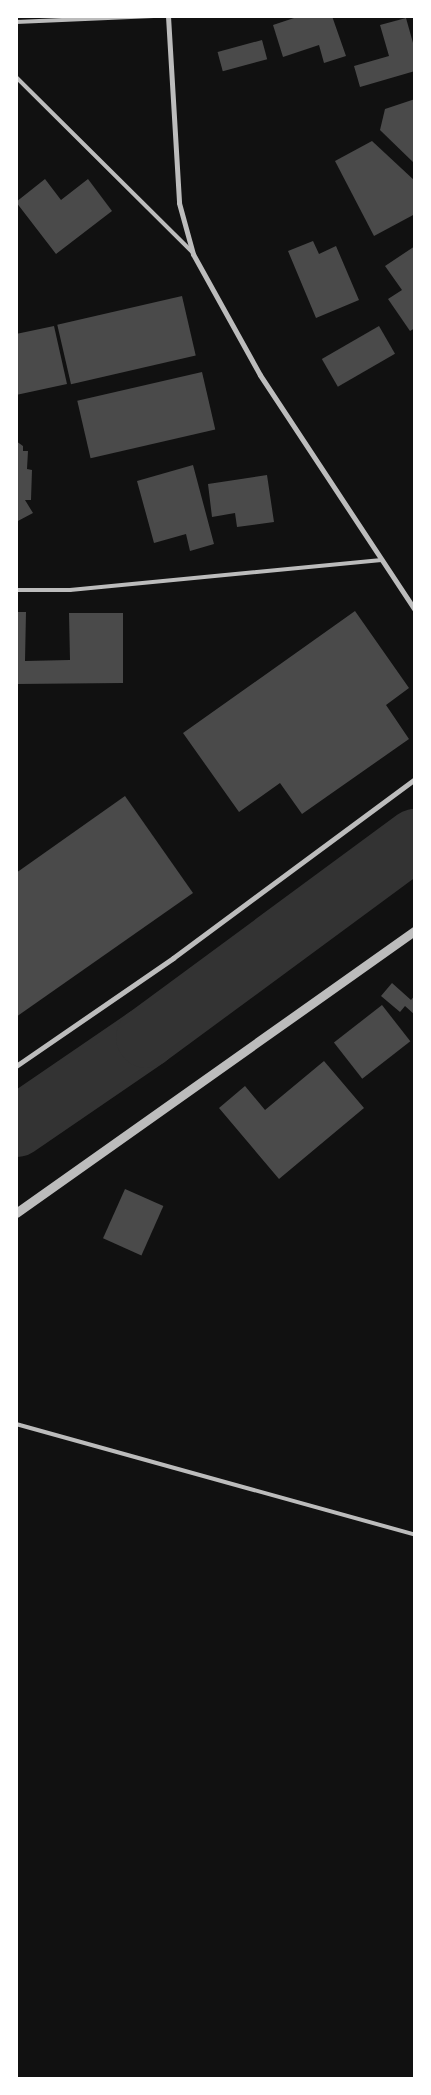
<!DOCTYPE html>
<html>
<head>
<meta charset="utf-8">
<style>
	body { margin:0 }
	#map { position:relative; width:431px; height:2095px; overflow:hidden; background:#111; font-family:Literata,serif }
	div>[style] { position:absolute }
	.river>* { height:61px; margin:-30.5px; padding:0 30.5px; transform-origin:30.5px; border-radius:30.5px; background:#333 }
	.building>* { inset:0; background:#4a4a4a; transform-origin:0 0 }
	.service>* { height:4px; margin:-2px; padding:0 2px; transform-origin:2px; border-radius:2px; background:#bcbcbc }
	.minor>* { height:5px; margin:-2.5px; padding:0 2.5px; transform-origin:2.5px; border-radius:2.5px; background:#bcbcbc }
	.tertiary>* { height:9px; margin:-4.5px; padding:0 4.5px; transform-origin:4.5px; border-radius:4.5px; background:#bcbcbc }
	span { translate:-50% -50%; white-space:nowrap; text-align:center; line-height:1.15; -webkit-text-stroke:4px #fff; paint-order:stroke }
	.frame { position:absolute; inset:0; border:18px solid #fff; pointer-events:none }
</style>
</head>
<body>
<div id="map">
	<div class="river">
		<i style="left:16px;top:1126px;width:158px;rotate:-34.4deg"></i>
		<i style="left:146px;top:1037px;width:334px;rotate:-36.4deg"></i>
	</div>
	<div class="building">
		<i style="clip-path:polygon(300px 16px,332px 16px,346px 56px,324px 63px,319px 45px,283px 57px,273px 25px)"></i>
		<i style="clip-path:polygon(406px 18px,415px 50px,415px 71px,360px 87px,354px 66px,389px 56px,380px 25px)"></i>
		<i style="left:262px;top:40px;width:20px;height:46px;rotate:75deg"></i>
		<i style="clip-path:polygon(415px 99px,415px 164px,380px 130px,385px 109px)"></i>
		<i style="clip-path:polygon(372px 141px,415px 181px,415px 214px,374px 236px,335px 161px)"></i>
		<i style="clip-path:polygon(45px 179px,61px 200px,88px 179px,112px 211px,56px 254px,16px 202px)"></i>
		<i style="clip-path:polygon(313px 241px,319px 254px,336px 246px,359px 300px,316px 318px,288px 251px)"></i>
		<i style="clip-path:polygon(415px 246px,415px 328px,410px 331px,388px 299px,402px 290px,385px 266px)"></i>
		<i style="left:182px;top:296px;width:61px;height:128px;rotate:77deg"></i>
		<i style="clip-path:polygon(54px 326px,67px 384px,16px 395px,16px 334px)"></i>
		<i style="left:379px;top:326px;width:32px;height:66px;rotate:60deg"></i>
		<i style="left:202px;top:372px;width:59px;height:128px;rotate:77deg"></i>
		<i style="clip-path:polygon(16px 441px,23px 446px,23px 451px,28px 451px,27px 469px,32px 470px,31px 500px,25px 500px,33px 513px,16px 522px)"></i>
		<i style="clip-path:polygon(193px 465px,214px 544px,190px 551px,186px 534px,154px 543px,137px 481px)"></i>
		<i style="clip-path:polygon(267px 475px,274px 522px,237px 527px,235px 513px,212px 517px,208px 484px)"></i>
		<i style="clip-path:polygon(355px 611px,409px 688px,386px 705px,409px 739px,302px 814px,280px 783px,239px 812px,183px 733px)"></i>
		<i style="clip-path:polygon(16px 612px,26px 612px,25px 661px,70px 660px,69px 613px,123px 613px,123px 683px,16px 684px)"></i>
		<i style="clip-path:polygon(125px 796px,193px 893px,16px 1017px,16px 873px)"></i>
		<i style="clip-path:polygon(392px 983px,411px 1000px,415px 995px,415px 1015px,405px 1006px,400px 1012px,381px 996px)"></i>
		<i style="left:382px;top:1005px;width:46px;height:61px;rotate:52deg"></i>
		<i style="clip-path:polygon(324px 1061px,364px 1108px,279px 1179px,219px 1108px,245px 1086px,265px 1110px)"></i>
		<i style="left:125px;top:1189px;width:42px;height:54px;rotate:24deg"></i>
	</div>
	<div class="service">
		<i style="left:16px;top:22px;width:138px;rotate:-2.5deg"></i>
		<i style="left:16px;top:77px;width:248px;rotate:44.8deg"></i>
		<i style="left:16px;top:590px;width:54px"></i>
		<i style="left:70px;top:590px;width:313px;rotate:-5.5deg"></i>
		<i style="left:16px;top:1424px;width:414px;rotate:15.5deg"></i>
	</div>
	<div class="minor">
		<i style="left:168px;top:16px;width:187px;rotate:86.6deg"></i>
		<i style="left:179px;top:203px;width:53px;rotate:74.6deg"></i>
		<i style="left:193px;top:254px;width:138px;rotate:61deg"></i>
		<i style="left:260px;top:375px;width:282px;rotate:56.6deg"></i>
		<i style="left:16px;top:1066px;width:191px;rotate:-34.5deg"></i>
		<i style="left:173px;top:958px;width:301px;rotate:-36.5deg"></i>
	</div>
	<div class="tertiary">
		<i style="left:16px;top:1213px;width:489px;rotate:-35.3deg"></i>
	</div>
	<div class="frame"></div>
</div>
</body>
</html>
